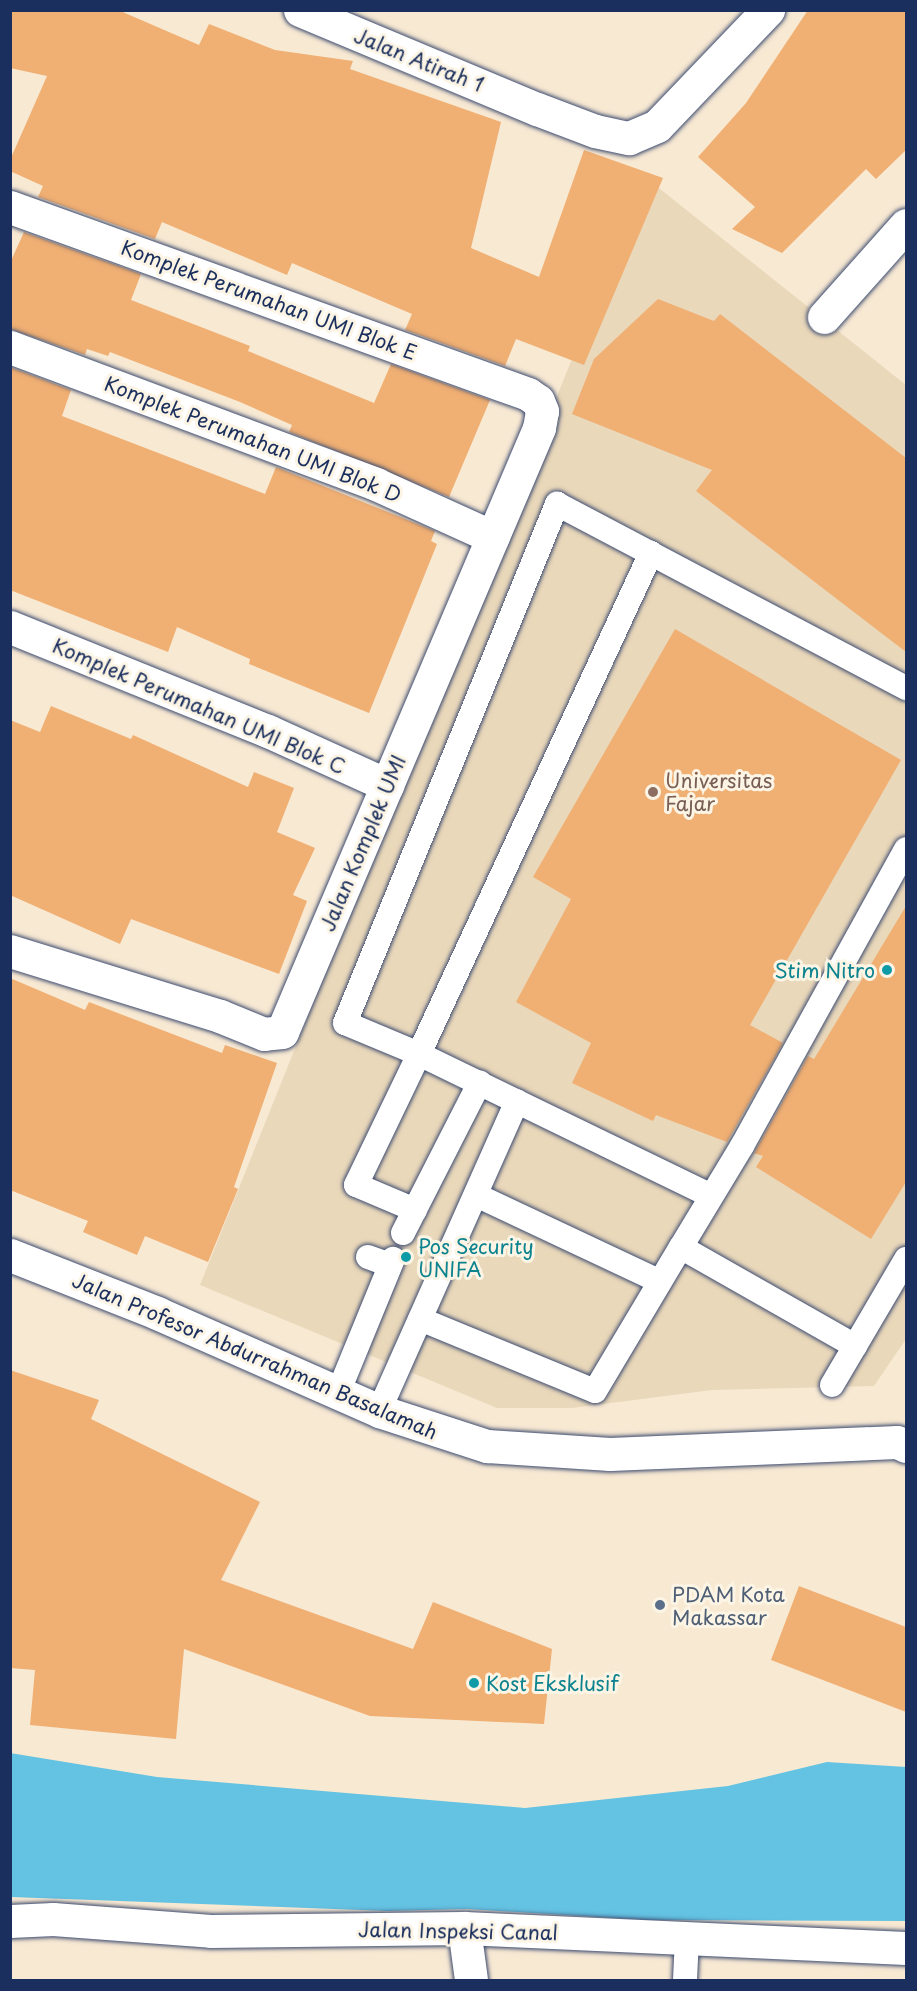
<!DOCTYPE html>
<html>
<head>
<meta charset="utf-8">
<style>
	body { margin:0 }
	#map { position:relative; width:917px; height:1991px; overflow:hidden; background:#f8e9d3; font-family:"Playpen Sans",sans-serif }
	div>[style] { position:absolute }
	.built>* { inset:0; background:#ead8ba }
	.water>* { inset:0; background:#64c2e2 }
	.building>* { inset:0; background:#f0af73 }
	.roads { filter:drop-shadow(0 0 2px #3c4b70) drop-shadow(0 0 2px #3c4b70) }
	.service>* { height:24px; margin:-12px; padding:0 12px; transform-origin:12px; border-radius:12px; background:#fff }
	.minor>* { height:33px; margin:-16.5px; padding:0 16.5px; transform-origin:16.5px; border-radius:16.5px; background:#fff }
	.secondary>* { height:33px; margin:-16.5px; padding:0 16.5px; transform-origin:16.5px; border-radius:16.5px; background:#fff }
	.dots>* { width:16px; height:16px; translate:-50% -50%; box-sizing:border-box; border:3px solid #fcf5e5; border-radius:50% }
	span { translate:-50% -50%; white-space:nowrap; text-align:center; line-height:1.15; -webkit-text-stroke:6px #fcf5e5; paint-order:stroke }
	.street-label { font-size:20px; color:#1b2f5e }
	.education-label { font-size:20px; color:#785e54 }
	.left { translate:0 -50%; text-align:left }
	.culture-label { font-size:20px; color:#0d838f }
	.right { translate:-100% -50%; text-align:right }
	.service-label { font-size:20px; color:#4e5e75 }
	.frame { position:absolute; inset:0; border:12px solid #1b2f5e; pointer-events:none }
</style>
</head>
<body>
<div id="map">
	<div class="built">
		<i style="clip-path:polygon(645px 177px,906px 385px,906px 1339px,874px 1386px,712px 1390px,572px 1408px,497px 1408px,200px 1285px)"></i>
	</div>
	<div class="water">
		<i style="clip-path:polygon(10px 1753px,157px 1777px,525px 1808px,728px 1786px,827px 1762px,906px 1767px,906px 1921px,646px 1920px,467px 1909px,388px 1911px,11px 1897px)"></i>
	</div>
	<div class="building">
		<i style="clip-path:polygon(10px 10px,118px 10px,199px 45px,209px 24px,275px 50px,353px 61px,350px 69px,501px 122px,471px 248px,539px 277px,584px 150px,663px 178px,584px 365px,516px 339px,505px 366px,405px 330px,412px 314px,292px 263px,287px 275px,162px 222px,155px 239px,38px 197px,43px 186px,10px 171px,10px 160px,47px 76px,10px 68px)"></i>
		<i style="clip-path:polygon(808px 10px,906px 10px,906px 150px,876px 179px,866px 169px,782px 253px,732px 229px,755px 207px,698px 157px,746px 103px)"></i>
		<i style="clip-path:polygon(24px 232px,141px 274px,131px 300px,250px 346px,248px 351px,374px 403px,391px 364px,490px 400px,449px 497px,289px 432px,292px 425px,240px 402px,110px 352px,108px 356px,87px 349px,85px 355px,10px 329px,10px 263px)"></i>
		<i style="clip-path:polygon(658px 299px,714px 321px,720px 314px,906px 458px,906px 652px,696px 491px,712px 470px,572px 414px,594px 359px)"></i>
		<i style="clip-path:polygon(10px 367px,71px 390px,62px 416px,265px 494px,276px 467px,435px 531px,431px 541px,437px 544px,369px 713px,249px 664px,250px 659px,177px 627px,168px 652px,10px 590px)"></i>
		<i style="clip-path:polygon(675px 629px,901px 760px,750px 1025px,783px 1043px,727px 1142px,656px 1115px,653px 1121px,572px 1083px,591px 1043px,516px 1002px,571px 899px,533px 877px)"></i>
		<i style="clip-path:polygon(51px 706px,131px 739px,133px 735px,248px 787px,254px 772px,294px 788px,277px 832px,315px 848px,293px 895px,307px 901px,279px 974px,131px 919px,120px 944px,10px 895px,10px 720px,40px 732px)"></i>
		<i style="clip-path:polygon(906px 906px,906px 1182px,871px 1239px,756px 1167px,763px 1156px,754px 1153px,808px 1056px,814px 1059px)"></i>
		<i style="clip-path:polygon(10px 978px,85px 1010px,89px 1002px,222px 1053px,225px 1045px,277px 1063px,234px 1187px,238px 1189px,208px 1262px,145px 1236px,137px 1255px,83px 1232px,88px 1221px,10px 1190px)"></i>
		<i style="clip-path:polygon(10px 1370px,99px 1400px,91px 1419px,260px 1502px,221px 1580px,413px 1649px,433px 1602px,552px 1649px,544px 1724px,370px 1716px,184px 1649px,176px 1739px,30px 1725px,35px 1670px,10px 1668px)"></i>
		<i style="clip-path:polygon(799px 1586px,906px 1627px,906px 1712px,771px 1660px)"></i>
	</div>
	<div class="roads">
		<div class="service">
			<i style="left:651px;top:553px;width:552px;rotate:114.85deg"></i>
			<i style="left:419px;top:1054px;width:323px;rotate:25.9deg"></i>
			<i style="left:476px;top:1195px;width:202px;rotate:25.2deg"></i>
			<i style="left:415px;top:1210px;width:64px;rotate:-157deg"></i>
			<i style="left:356px;top:1185px;width:145px;rotate:-64.3deg"></i>
			<i style="left:419px;top:1054px;width:80px;rotate:-157.3deg"></i>
			<i style="left:345px;top:1023px;width:561px;rotate:-67.78deg"></i>
			<i style="left:557px;top:504px;width:395px;rotate:27.8deg"></i>
			<i style="left:403px;top:1233px;width:169px;rotate:-63deg"></i>
			<i style="left:368px;top:1257px;width:23px;rotate:20deg"></i>
			<i style="left:420px;top:1319px;width:189px;rotate:22.4deg"></i>
			<i style="left:595px;top:1391px;width:168px;rotate:-59.2deg"></i>
			<i style="left:855px;top:1346px;width:101px;rotate:-59.6deg"></i>
			<i style="left:832px;top:1385px;width:45px;rotate:-59.5deg"></i>
			<i style="left:855px;top:1346px;width:200px;rotate:-150.4deg"></i>
			<i style="left:681px;top:1247px;width:118px;rotate:-58.9deg"></i>
			<i style="left:742px;top:1146px;width:339px;rotate:-61.1deg"></i>
			<i style="left:338px;top:1393px;width:145px;rotate:-67.7deg"></i>
			<i style="left:379px;top:1411px;width:339px;rotate:-66deg"></i>
			<i style="left:685px;top:1980px;width:42px;rotate:-87.3deg"></i>
		</div>
		<div class="minor">
			<i style="left:300px;top:10px;width:257px;rotate:22.7deg"></i>
			<i style="left:537px;top:109px;width:62px;rotate:20.8deg"></i>
			<i style="left:595px;top:131px;width:35px;rotate:12deg"></i>
			<i style="left:629px;top:138px;width:30px;rotate:-23deg"></i>
			<i style="left:657px;top:126px;width:161px;rotate:-46.3deg"></i>
			<i style="left:10px;top:207px;width:551px;rotate:19.85deg"></i>
			<i style="left:528px;top:394px;width:12px;rotate:35deg"></i>
			<i style="left:538px;top:401px;width:11px;rotate:68deg"></i>
			<i style="left:542px;top:411px;width:17px;rotate:100deg"></i>
			<i style="left:539px;top:428px;width:656px;rotate:113.05deg"></i>
			<i style="left:282px;top:1032px;width:18px;rotate:174deg"></i>
			<i style="left:264px;top:1034px;width:48px;rotate:-157.8deg"></i>
			<i style="left:220px;top:1016px;width:220px;rotate:-162.8deg"></i>
			<i style="left:824px;top:317px;width:123px;rotate:-48.3deg"></i>
			<i style="left:10px;top:347px;width:391px;rotate:20.5deg"></i>
			<i style="left:376px;top:484px;width:128px;rotate:24.4deg"></i>
			<i style="left:10px;top:627px;width:278px;rotate:22deg"></i>
			<i style="left:268px;top:731px;width:131px;rotate:24.4deg"></i>
			<i style="left:10px;top:1921px;width:43px;rotate:-2.7deg"></i>
			<i style="left:53px;top:1919px;width:158px;rotate:4.3deg"></i>
			<i style="left:211px;top:1931px;width:253px;rotate:-0.7deg"></i>
			<i style="left:464px;top:1928px;width:442px;rotate:2.6deg"></i>
			<i style="left:464px;top:1928px;width:52px;rotate:82.3deg"></i>
		</div>
		<div class="secondary">
			<i style="left:10px;top:1255px;width:158px;rotate:21.5deg"></i>
			<i style="left:157px;top:1313px;width:243px;rotate:23.8deg"></i>
			<i style="left:379px;top:1411px;width:114px;rotate:18deg"></i>
			<i style="left:487px;top:1446px;width:123px;rotate:3.7deg"></i>
			<i style="left:610px;top:1454px;width:287px;rotate:-2.4deg"></i>
			<i style="left:897px;top:1442px;width:10px;rotate:24deg"></i>
		</div>
	</div>
	<div class="dots">
		<i style="left:653px;top:792px;background:#8d6e63"></i>
		<i style="left:887px;top:970px;background:#0f9aa8"></i>
		<i style="left:406px;top:1257px;background:#0f9aa8"></i>
		<i style="left:660px;top:1605px;background:#5c6f8a"></i>
		<i style="left:474px;top:1683px;background:#0f9aa8"></i>
	</div>
	<div class="street-label">
		<span style="left:419px;top:60px;rotate:22deg">Jalan Atirah 1</span>
		<span style="left:269px;top:300px;rotate:20deg">Komplek Perumahan UMI Blok E</span>
		<span style="left:253px;top:439px;rotate:21deg">Komplek Perumahan UMI Blok D</span>
		<span style="left:199px;top:706px;rotate:23deg">Komplek Perumahan UMI Blok C</span>
		<span style="left:363px;top:843px;rotate:-67deg">Jalan Komplek UMI</span>
		<span style="left:255px;top:1356px;rotate:23deg">Jalan Profesor Abdurrahman Basalamah</span>
		<span style="left:458px;top:1931px;rotate:1deg">Jalan Inspeksi Canal</span>
	</div>
	<div class="education-label">
		<span class="left" style="left:665px;top:792px">Universitas<br>Fajar</span>
	</div>
	<div class="culture-label">
		<span class="right" style="left:875px;top:970px">Stim Nitro</span>
		<span class="left" style="left:418px;top:1258px">Pos Security<br>UNIFA</span>
		<span class="left" style="left:486px;top:1683px">Kost Eksklusif</span>
	</div>
	<div class="service-label">
		<span class="left" style="left:672px;top:1606px">PDAM Kota<br>Makassar</span>
	</div>
	<div class="frame"></div>
</div>
</body>
</html>
